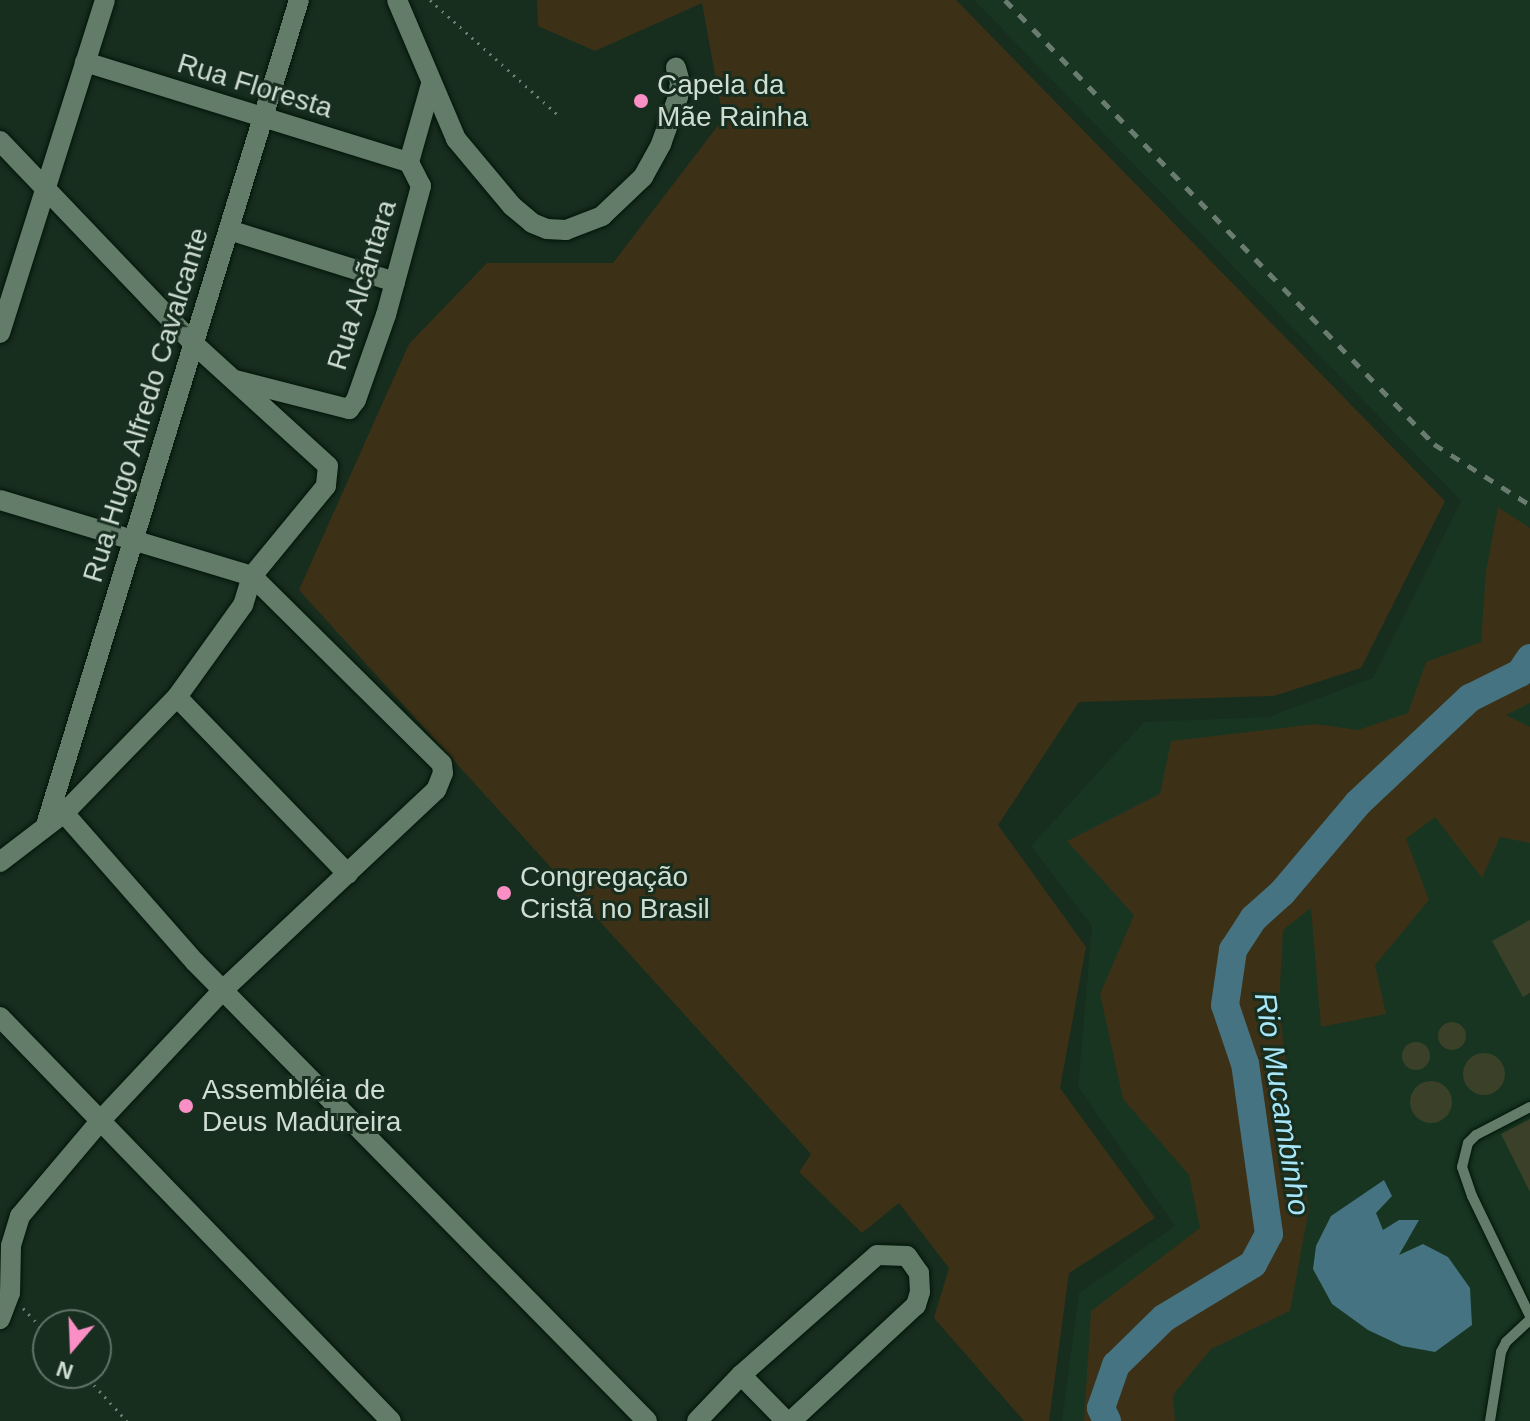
<!DOCTYPE html>
<html>
<head>
<meta charset="utf-8">
<style>
	body { margin:0 }
	#map { position:relative; width:1530px; height:1421px; overflow:hidden; background:#172d1e; font-family:Helvetica,sans-serif }
	div>[style] { position:absolute }
	.built>* { inset:0; background:#173521 }
	.green>* { inset:0; background:#3c3117 }
	.water>* { inset:0; background:#457381 }
	.river>* { height:28px; margin:-14px; padding:0 14px; transform-origin:14px; border-radius:14px; background:#457381 }
	.building>* { inset:0; background:#3a4128; transform-origin:0 0 }
	.round { border-radius:50% }
	.path>* { height:3px; margin-top:-1.5px; transform-origin:0; background:repeating-linear-gradient(90deg,#6d7f72 0 2px,transparent 0 8px) }
	.roads { filter:drop-shadow(0 0 2px #011508) drop-shadow(0 0 2px #011508) }
	.lane>* { height:10px; margin:-5px; padding:0 5px; transform-origin:5px; border-radius:5px; background:#627c69 }
	.street>* { height:20px; margin:-10px; padding:0 10px; transform-origin:10px; border-radius:10px; background:#627c69 }
	.rail>* { height:5px; margin-top:-2.5px; transform-origin:0; background:repeating-linear-gradient(90deg,#6a7c6f 0 10px,transparent 0 20px) }
	.dots>* { width:22px; height:22px; translate:-50% -50%; box-sizing:border-box; border:4px solid #172d1e; border-radius:50% }
	span { translate:-50% -50%; white-space:nowrap; text-align:center; line-height:1.15; -webkit-text-stroke:6px #172d1e; paint-order:stroke }
	.poi-label { font-size:28px; color:#cfddd3 }
	.left { translate:0 -50%; text-align:left }
	.street-label { font-size:28px; color:#cfddd3 }
	.water-label { font-size:30px; color:#a7e5f8; font-style:italic }
	.north { position:absolute; left:32px; top:1309px; width:80px; height:80px; box-sizing:border-box; background:#172d1e; border:2px solid #617366; border-radius:50%; rotate:199deg; font-size:22px; font-weight:700; line-height:32px; text-align:center; color:#cfddd3 }
	.north::after { content:''; display:block; margin:auto; width:28px; height:36px; background:#fa8fc6; clip-path:polygon(50% 0,100% 100%,50% 72%,0 100%) }
</style>
</head>
<body>
<div id="map">
	<div class="built">
		<i style="clip-path:polygon(974px 0,1530px 0,1530px 1421px,1062px 1421px,1079px 1293px,1175px 1226px,1078px 1087px,1092px 926px,1031px 846px,1144px 722px,1268px 717px,1373px 678px,1461px 501px)"></i>
	</div>
	<div class="green">
		<i style="clip-path:polygon(537px 0,956px 0,1445px 501px,1361px 668px,1274px 696px,1079px 702px,998px 825px,1086px 947px,1060px 1088px,1155px 1218px,1069px 1273px,1049px 1421px,1024px 1421px,934px 1318px,949px 1268px,899px 1203px,862px 1233px,799px 1172px,811px 1154px,299px 590px,409px 344px,487px 263px,613px 263px,723px 119px,702px 3px,595px 51px,538px 26px)"></i>
		<i style="clip-path:polygon(1498px 507px,1530px 528px,1530px 703px,1506px 715px,1530px 727px,1530px 843px,1500px 837px,1482px 878px,1435px 817px,1406px 839px,1429px 900px,1375px 965px,1386px 1014px,1321px 1027px,1311px 908px,1283px 930px,1279px 1005px,1290px 1101px,1309px 1209px,1290px 1311px,1211px 1349px,1173px 1395px,1175px 1421px,1084px 1421px,1091px 1311px,1200px 1228px,1189px 1175px,1123px 1099px,1100px 994px,1134px 915px,1067px 841px,1160px 794px,1171px 741px,1316px 724px,1358px 730px,1408px 713px,1426px 662px,1481px 642px,1486px 571px)"></i>
	</div>
	<div class="water">
		<i style="clip-path:polygon(1384px 1180px,1392px 1196px,1376px 1213px,1383px 1230px,1399px 1220px,1419px 1220px,1399px 1255px,1423px 1244px,1448px 1257px,1470px 1288px,1472px 1325px,1435px 1352px,1402px 1346px,1368px 1330px,1332px 1304px,1313px 1269px,1316px 1246px,1331px 1216px)"></i>
	</div>
	<div class="river">
		<i style="left:1107px;top:1421px;width:14px;rotate:-115deg"></i>
		<i style="left:1101px;top:1408px;width:46px;rotate:-70.8deg"></i>
		<i style="left:1116px;top:1365px;width:67px;rotate:-44.4deg"></i>
		<i style="left:1164px;top:1318px;width:104px;rotate:-31.2deg"></i>
		<i style="left:1253px;top:1264px;width:34px;rotate:-62deg"></i>
		<i style="left:1269px;top:1234px;width:172px;rotate:-98deg"></i>
		<i style="left:1245px;top:1064px;width:62px;rotate:-108.7deg"></i>
		<i style="left:1225px;top:1005px;width:56px;rotate:-81.7deg"></i>
		<i style="left:1233px;top:950px;width:38px;rotate:-57deg"></i>
		<i style="left:1254px;top:918px;width:38px;rotate:-42deg"></i>
		<i style="left:1282px;top:893px;width:118px;rotate:-49.8deg"></i>
		<i style="left:1358px;top:803px;width:154px;rotate:-43.2deg"></i>
		<i style="left:1470px;top:698px;width:56px;rotate:-26.6deg"></i>
		<i style="left:1520px;top:673px;width:18px;rotate:-56deg"></i>
	</div>
	<div class="building">
		<i style="left:637px;top:91px;width:17px;height:14px;rotate:25deg"></i>
		<i style="clip-path:polygon(1530px 920px,1530px 993px,1523px 997px,1492px 941px)"></i>
		<i class="round" style="left:1438px;top:1022px;width:28px;height:28px"></i>
		<i class="round" style="left:1402px;top:1042px;width:28px;height:28px"></i>
		<i class="round" style="left:1463px;top:1053px;width:42px;height:42px"></i>
		<i class="round" style="left:1410px;top:1081px;width:42px;height:42px"></i>
		<i style="clip-path:polygon(1530px 1119px,1530px 1192px,1501px 1134px)"></i>
	</div>
	<div class="path">
		<i style="left:430px;top:0;width:172px;rotate:41.9deg"></i>
		<i style="left:23px;top:1308px;width:37px;rotate:47deg"></i>
		<i style="left:83px;top:1373px;width:65px;rotate:47.5deg"></i>
	</div>
	<div class="roads">
		<div class="lane">
			<i style="left:1530px;top:1107px;width:61px;rotate:152.6deg"></i>
			<i style="left:1476px;top:1135px;width:11px;rotate:135deg"></i>
			<i style="left:1468px;top:1143px;width:25px;rotate:104deg"></i>
			<i style="left:1462px;top:1167px;width:31px;rotate:71deg"></i>
			<i style="left:1472px;top:1196px;width:133px;rotate:64.2deg"></i>
			<i style="left:1490px;top:1421px;width:70px;rotate:-80.9deg"></i>
			<i style="left:1501px;top:1352px;width:11px;rotate:-63deg"></i>
			<i style="left:1506px;top:1342px;width:33px;rotate:-43deg"></i>
		</div>
		<div class="street">
			<i style="left:397px;top:0;width:151px;rotate:67deg"></i>
			<i style="left:456px;top:139px;width:87px;rotate:50.1deg"></i>
			<i style="left:512px;top:206px;width:26px;rotate:40deg"></i>
			<i style="left:532px;top:223px;width:16px;rotate:22deg"></i>
			<i style="left:547px;top:229px;width:19px;rotate:3deg"></i>
			<i style="left:566px;top:230px;width:39px;rotate:-21deg"></i>
			<i style="left:602px;top:216px;width:57px;rotate:-43.6deg"></i>
			<i style="left:643px;top:177px;width:38px;rotate:-61deg"></i>
			<i style="left:661px;top:144px;width:50px;rotate:-70.1deg"></i>
			<i style="left:678px;top:97px;width:15px;rotate:-82deg"></i>
			<i style="left:680px;top:82px;width:15px;rotate:-106deg"></i>
			<i style="left:85px;top:62px;width:339px;rotate:17.2deg"></i>
			<i style="left:0;top:141px;width:281px;rotate:46.3deg"></i>
			<i style="left:194px;top:344px;width:181px;rotate:42.3deg"></i>
			<i style="left:328px;top:466px;width:20px;rotate:96deg"></i>
			<i style="left:326px;top:486px;width:117px;rotate:129.4deg"></i>
			<i style="left:252px;top:576px;width:30px;rotate:107deg"></i>
			<i style="left:243px;top:605px;width:113px;rotate:125.7deg"></i>
			<i style="left:177px;top:697px;width:162px;rotate:134.2deg"></i>
			<i style="left:64px;top:813px;width:81px;rotate:142.6deg"></i>
			<i style="left:229px;top:230px;width:174px;rotate:17.4deg"></i>
			<i style="left:0;top:333px;width:349px;rotate:-72.5deg"></i>
			<i style="left:235px;top:380px;width:118px;rotate:14.3deg"></i>
			<i style="left:349px;top:409px;width:11px;rotate:-52deg"></i>
			<i style="left:356px;top:400px;width:90px;rotate:-70.6deg"></i>
			<i style="left:386px;top:315px;width:134px;rotate:-74.8deg"></i>
			<i style="left:421px;top:186px;width:27px;rotate:-117deg"></i>
			<i style="left:409px;top:162px;width:81px;rotate:-74.2deg"></i>
			<i style="left:0;top:500px;width:263px;rotate:16.8deg"></i>
			<i style="left:252px;top:576px;width:267px;rotate:44.7deg"></i>
			<i style="left:442px;top:764px;width:9px;rotate:84deg"></i>
			<i style="left:443px;top:773px;width:18px;rotate:112deg"></i>
			<i style="left:436px;top:790px;width:292px;rotate:136.8deg"></i>
			<i style="left:223px;top:990px;width:177px;rotate:133.2deg"></i>
			<i style="left:102px;top:1119px;width:127px;rotate:130.2deg"></i>
			<i style="left:20px;top:1216px;width:31px;rotate:107deg"></i>
			<i style="left:11px;top:1246px;width:47px;rotate:91.2deg"></i>
			<i style="left:10px;top:1293px;width:28px;rotate:111deg"></i>
			<i style="left:177px;top:697px;width:246px;rotate:46deg"></i>
			<i style="left:64px;top:813px;width:198px;rotate:48.7deg"></i>
			<i style="left:195px;top:962px;width:644px;rotate:45.44deg"></i>
			<i style="left:46px;top:825px;width:863px;rotate:-72.95deg"></i>
			<i style="left:0;top:1017px;width:562px;rotate:45.94deg"></i>
			<i style="left:741px;top:1375px;width:64px;rotate:45.6deg"></i>
			<i style="left:697px;top:1421px;width:64px;rotate:-46.3deg"></i>
			<i style="left:741px;top:1375px;width:181px;rotate:-41.4deg"></i>
			<i style="left:877px;top:1255px;width:30px;rotate:2deg"></i>
			<i style="left:907px;top:1256px;width:21px;rotate:55deg"></i>
			<i style="left:919px;top:1273px;width:19px;rotate:87deg"></i>
			<i style="left:920px;top:1292px;width:14px;rotate:107deg"></i>
			<i style="left:916px;top:1305px;width:171px;rotate:137.1deg"></i>
		</div>
	</div>
	<div class="rail">
		<i style="left:1005px;top:0;width:617px;rotate:45.98deg"></i>
		<i style="left:1434px;top:444px;width:114px;rotate:32.4deg"></i>
	</div>
	<div class="dots">
		<i style="left:641px;top:101px;background:#fa8fc6"></i>
		<i style="left:504px;top:893px;background:#fa8fc6"></i>
		<i style="left:186px;top:1106px;background:#fa8fc6"></i>
	</div>
	<div class="poi-label">
		<span class="left" style="left:657px;top:101px">Capela da<br>Mãe Rainha</span>
		<span class="left" style="left:520px;top:893px">Congregação<br>Cristã no Brasil</span>
		<span class="left" style="left:202px;top:1106px">Assembléia de<br>Deus Madureira</span>
	</div>
	<div class="street-label">
		<span style="left:255px;top:86px;rotate:17deg">Rua Floresta</span>
		<span style="left:362px;top:285px;rotate:-73deg">Rua Alcãntara</span>
		<span style="left:146px;top:405px;rotate:-73deg">Rua Hugo Alfredo Cavalcante</span>
	</div>
	<div class="water-label">
		<span style="left:1282px;top:1104px;rotate:81deg">Rio Mucambinho</span>
	</div>
	<div class="north">N</div>
</div>
</body>
</html>
